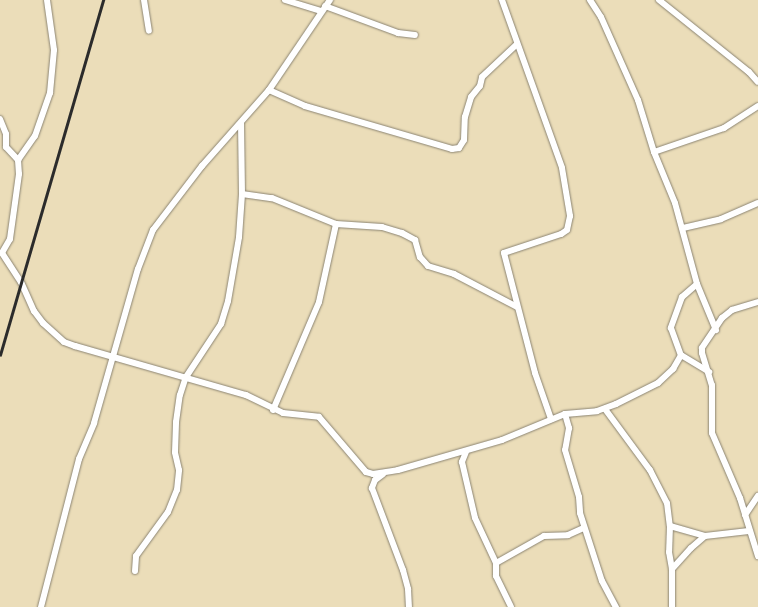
<!DOCTYPE html>
<html>
<head>
<meta charset="utf-8">
<style>
	body { margin:0 }
	#map { position:relative; width:758px; height:607px; overflow:hidden; background:#ebddb9; font-family:Mali,sans-serif }
	div>[style] { position:absolute }
	.roads { filter:drop-shadow(0 0 1px #8b8472) drop-shadow(0 0 1px #8b8472) }
	.minor>* { height:6px; margin:-3px; padding:0 3px; transform-origin:3px; border-radius:3px; background:#fff }
	.rail>* { height:2.5px; margin:-1.25px; padding:0 1.25px; transform-origin:1.25px; border-radius:1.25px; background:#2b2b2b }
	span { translate:-50% -50%; white-space:nowrap; text-align:center; line-height:1.15; -webkit-text-stroke:4.5px #f7f3e8; paint-order:stroke }
</style>
</head>
<body>
<div id="map">
	<div class="roads">
		<div class="minor">
			<i style="left:144px;top:0;width:31px;rotate:81deg"></i>
			<i style="left:285px;top:0;width:38px;rotate:17deg"></i>
			<i style="left:502px;top:0;width:178px;rotate:70.3deg"></i>
			<i style="left:562px;top:168px;width:49px;rotate:80.5deg"></i>
			<i style="left:570px;top:216px;width:14px;rotate:102deg"></i>
			<i style="left:567px;top:230px;width:7px;rotate:146deg"></i>
			<i style="left:561px;top:234px;width:60px;rotate:161.6deg"></i>
			<i style="left:504px;top:253px;width:124px;rotate:75.5deg"></i>
			<i style="left:535px;top:373px;width:49px;rotate:70.8deg"></i>
			<i style="left:590px;top:0;width:20px;rotate:57deg"></i>
			<i style="left:601px;top:17px;width:91px;rotate:66deg"></i>
			<i style="left:638px;top:100px;width:54px;rotate:72.9deg"></i>
			<i style="left:654px;top:152px;width:55px;rotate:67.6deg"></i>
			<i style="left:675px;top:203px;width:84px;rotate:74.8deg"></i>
			<i style="left:697px;top:284px;width:50px;rotate:67.6deg"></i>
			<i style="left:659px;top:0;width:115px;rotate:38.7deg"></i>
			<i style="left:749px;top:72px;width:13px;rotate:48deg"></i>
			<i style="left:325px;top:6px;width:78px;rotate:20.3deg"></i>
			<i style="left:398px;top:33px;width:17px;rotate:7deg"></i>
			<i style="left:269px;top:90px;width:39px;rotate:24deg"></i>
			<i style="left:305px;top:106px;width:153px;rotate:16.3deg"></i>
			<i style="left:452px;top:149px;width:7px;rotate:-8deg"></i>
			<i style="left:459px;top:148px;width:9px;rotate:-58deg"></i>
			<i style="left:464px;top:140px;width:23px;rotate:-88deg"></i>
			<i style="left:465px;top:117px;width:21px;rotate:-73deg"></i>
			<i style="left:471px;top:97px;width:14px;rotate:-51deg"></i>
			<i style="left:480px;top:86px;width:9px;rotate:-77deg"></i>
			<i style="left:482px;top:77px;width:48px;rotate:-43.3deg"></i>
			<i style="left:0;top:119px;width:16px;rotate:68deg"></i>
			<i style="left:6px;top:134px;width:13px;rotate:90deg"></i>
			<i style="left:6px;top:147px;width:18px;rotate:47deg"></i>
			<i style="left:18px;top:160px;width:14px;rotate:86deg"></i>
			<i style="left:19px;top:174px;width:66px;rotate:97.9deg"></i>
			<i style="left:10px;top:239px;width:16px;rotate:120deg"></i>
			<i style="left:2px;top:253px;width:35px;rotate:57deg"></i>
			<i style="left:21px;top:282px;width:32px;rotate:66deg"></i>
			<i style="left:34px;top:311px;width:15px;rotate:53deg"></i>
			<i style="left:43px;top:323px;width:28px;rotate:42deg"></i>
			<i style="left:64px;top:342px;width:12px;rotate:20deg"></i>
			<i style="left:75px;top:346px;width:178px;rotate:16deg"></i>
			<i style="left:246px;top:395px;width:41px;rotate:25.9deg"></i>
			<i style="left:283px;top:413px;width:36px;rotate:6deg"></i>
			<i style="left:319px;top:417px;width:72px;rotate:49.5deg"></i>
			<i style="left:366px;top:472px;width:7px;rotate:16deg"></i>
			<i style="left:373px;top:474px;width:25px;rotate:-9deg"></i>
			<i style="left:398px;top:470px;width:108px;rotate:-16.1deg"></i>
			<i style="left:502px;top:440px;width:68px;rotate:-22.4deg"></i>
			<i style="left:565px;top:414px;width:32px;rotate:-5deg"></i>
			<i style="left:597px;top:411px;width:20px;rotate:-20deg"></i>
			<i style="left:616px;top:404px;width:47px;rotate:-26.6deg"></i>
			<i style="left:658px;top:383px;width:21px;rotate:-43deg"></i>
			<i style="left:673px;top:369px;width:16px;rotate:-60deg"></i>
			<i style="left:654px;top:152px;width:74px;rotate:-18.9deg"></i>
			<i style="left:724px;top:128px;width:40px;rotate:-32.9deg"></i>
			<i style="left:18px;top:160px;width:29px;rotate:-55deg"></i>
			<i style="left:35px;top:136px;width:46px;rotate:-70.8deg"></i>
			<i style="left:50px;top:93px;width:43px;rotate:-84.7deg"></i>
			<i style="left:54px;top:50px;width:50px;rotate:-98deg"></i>
			<i style="left:242px;top:194px;width:30px;rotate:8deg"></i>
			<i style="left:272px;top:198px;width:69px;rotate:22.1deg"></i>
			<i style="left:336px;top:224px;width:46px;rotate:3.7deg"></i>
			<i style="left:382px;top:227px;width:21px;rotate:17deg"></i>
			<i style="left:402px;top:233px;width:15px;rotate:28deg"></i>
			<i style="left:415px;top:240px;width:18px;rotate:74deg"></i>
			<i style="left:420px;top:257px;width:12px;rotate:48deg"></i>
			<i style="left:428px;top:266px;width:27px;rotate:17deg"></i>
			<i style="left:454px;top:274px;width:71px;rotate:27.6deg"></i>
			<i style="left:683px;top:228px;width:39px;rotate:-13deg"></i>
			<i style="left:721px;top:219px;width:40px;rotate:-23.4deg"></i>
			<i style="left:697px;top:284px;width:20px;rotate:139deg"></i>
			<i style="left:682px;top:297px;width:33px;rotate:110deg"></i>
			<i style="left:671px;top:328px;width:29px;rotate:70deg"></i>
			<i style="left:681px;top:355px;width:33px;rotate:31deg"></i>
			<i style="left:758px;top:302px;width:27px;rotate:163deg"></i>
			<i style="left:732px;top:310px;width:13px;rotate:141deg"></i>
			<i style="left:722px;top:318px;width:36px;rotate:124deg"></i>
			<i style="left:702px;top:348px;width:5px;rotate:90deg"></i>
			<i style="left:702px;top:353px;width:34px;rotate:73deg"></i>
			<i style="left:712px;top:385px;width:48px;rotate:90deg"></i>
			<i style="left:712px;top:433px;width:71px;rotate:66.7deg"></i>
			<i style="left:740px;top:498px;width:61px;rotate:72.8deg"></i>
			<i style="left:605px;top:409px;width:76px;rotate:53.6deg"></i>
			<i style="left:650px;top:470px;width:37px;rotate:63deg"></i>
			<i style="left:667px;top:503px;width:23px;rotate:83deg"></i>
			<i style="left:670px;top:526px;width:26px;rotate:92deg"></i>
			<i style="left:669px;top:552px;width:17px;rotate:80deg"></i>
			<i style="left:672px;top:569px;width:38px;rotate:90deg"></i>
			<i style="left:273px;top:410px;width:117px;rotate:-66.9deg"></i>
			<i style="left:319px;top:302px;width:80px;rotate:-77.7deg"></i>
			<i style="left:565px;top:414px;width:15px;rotate:74deg"></i>
			<i style="left:569px;top:428px;width:22px;rotate:100deg"></i>
			<i style="left:565px;top:450px;width:49px;rotate:73.4deg"></i>
			<i style="left:579px;top:497px;width:16px;rotate:86deg"></i>
			<i style="left:580px;top:513px;width:71px;rotate:72.1deg"></i>
			<i style="left:602px;top:581px;width:30px;rotate:62deg"></i>
			<i style="left:466px;top:452px;width:11px;rotate:112deg"></i>
			<i style="left:462px;top:462px;width:57px;rotate:76.9deg"></i>
			<i style="left:475px;top:518px;width:50px;rotate:65deg"></i>
			<i style="left:496px;top:563px;width:13px;rotate:90deg"></i>
			<i style="left:496px;top:576px;width:34px;rotate:64deg"></i>
			<i style="left:383px;top:474px;width:10px;rotate:143deg"></i>
			<i style="left:375px;top:480px;width:9px;rotate:111deg"></i>
			<i style="left:372px;top:488px;width:88px;rotate:69.3deg"></i>
			<i style="left:403px;top:570px;width:20px;rotate:75deg"></i>
			<i style="left:408px;top:589px;width:18px;rotate:87deg"></i>
			<i style="left:745px;top:515px;width:23px;rotate:-56deg"></i>
			<i style="left:670px;top:526px;width:36px;rotate:16deg"></i>
			<i style="left:705px;top:536px;width:44px;rotate:-6.5deg"></i>
			<i style="left:496px;top:563px;width:55px;rotate:-29.4deg"></i>
			<i style="left:544px;top:536px;width:24px;rotate:-2deg"></i>
			<i style="left:568px;top:535px;width:17px;rotate:-24deg"></i>
			<i style="left:672px;top:569px;width:28px;rotate:-48deg"></i>
			<i style="left:691px;top:548px;width:18px;rotate:-41deg"></i>
			<i style="left:135px;top:571px;width:15px;rotate:-86deg"></i>
			<i style="left:136px;top:556px;width:54px;rotate:-54deg"></i>
			<i style="left:168px;top:512px;width:24px;rotate:-68deg"></i>
			<i style="left:177px;top:490px;width:20px;rotate:-84deg"></i>
			<i style="left:179px;top:470px;width:18px;rotate:-103deg"></i>
			<i style="left:175px;top:452px;width:30px;rotate:-88deg"></i>
			<i style="left:176px;top:422px;width:27px;rotate:-82deg"></i>
			<i style="left:180px;top:395px;width:19px;rotate:-72deg"></i>
			<i style="left:186px;top:377px;width:64px;rotate:-56.6deg"></i>
			<i style="left:221px;top:324px;width:24px;rotate:-73deg"></i>
			<i style="left:228px;top:301px;width:65px;rotate:-80.2deg"></i>
			<i style="left:239px;top:237px;width:43px;rotate:-86deg"></i>
			<i style="left:242px;top:194px;width:71px;rotate:-90.8deg"></i>
			<i style="left:41px;top:607px;width:153px;rotate:-75.6deg"></i>
			<i style="left:79px;top:459px;width:39px;rotate:-67deg"></i>
			<i style="left:94px;top:423px;width:160px;rotate:-74.1deg"></i>
			<i style="left:138px;top:269px;width:42px;rotate:-69deg"></i>
			<i style="left:153px;top:230px;width:81px;rotate:-52.6deg"></i>
			<i style="left:202px;top:166px;width:101px;rotate:-48.6deg"></i>
			<i style="left:269px;top:90px;width:109px;rotate:-55.9deg"></i>
		</div>
	</div>
	<div class="rail">
		<i style="left:0;top:355px;width:370px;rotate:-73.8deg"></i>
	</div>
</div>
</body>
</html>
